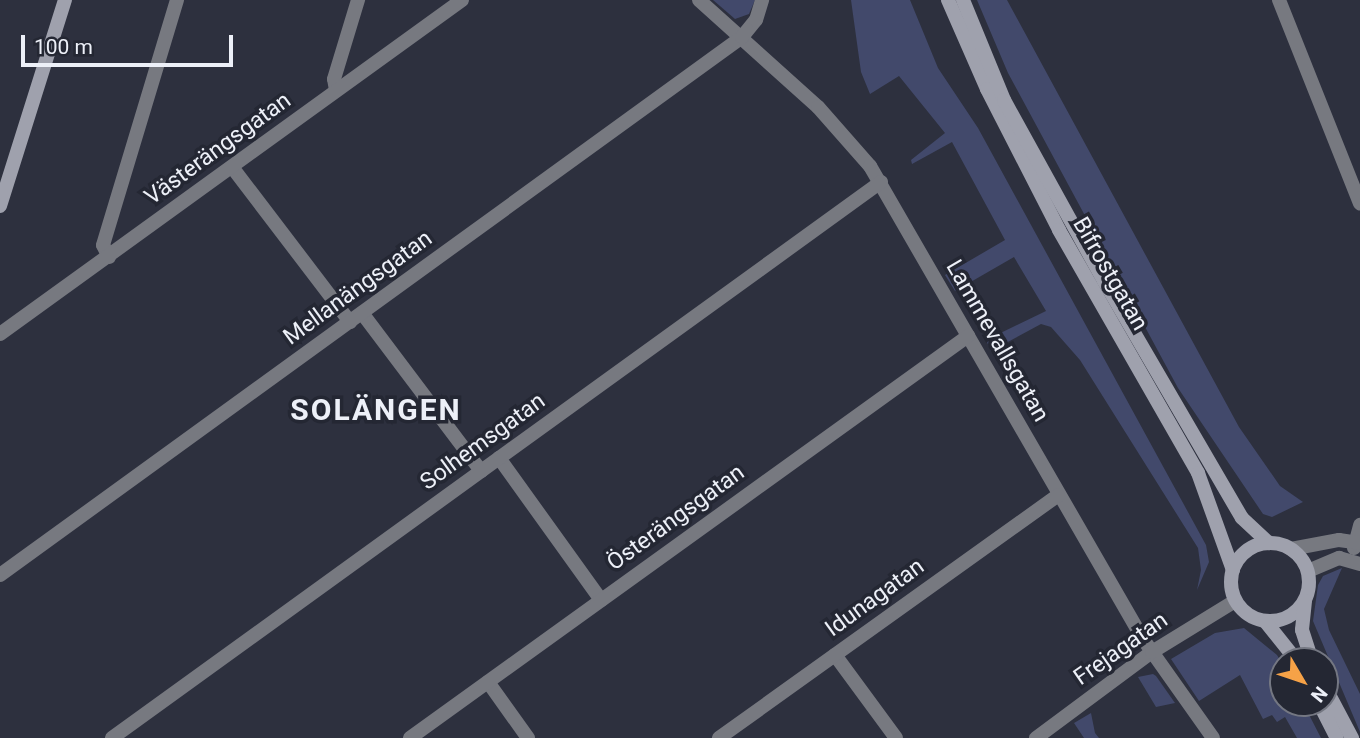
<!DOCTYPE html>
<html>
<head>
<meta charset="utf-8">
<style>
	body { margin:0 }
	#map { position:relative; width:1360px; height:738px; overflow:hidden; background:#2d303e; font-family:Roboto,sans-serif }
	div>[style] { position:absolute }
	.green>* { inset:0; background:#42496b }
	.street>* { height:14px; margin:-7px; padding:0 7px; transform-origin:7px; border-radius:7px; background:#777980 }
	.secondary>* { height:14px; margin:-7px; padding:0 7px; transform-origin:7px; border-radius:7px; background:#9fa1ad }
	.secondary>.ring { margin:-7px; padding:0; box-sizing:content-box; background:none; border:14px solid #9fa1ad; border-radius:50% }
	span { translate:-50% -50%; white-space:nowrap; text-align:center; line-height:1.15; -webkit-text-stroke:7px #242733; paint-order:stroke }
	.street-label { font-size:23px; color:#edf0f8 }
	.district-label { font-size:30px; color:#edf0f8; font-weight:700; letter-spacing:2px }
	.north { position:absolute; left:1269px; top:647px; width:70px; height:70px; box-sizing:border-box; background:#242733; border:2px solid #747782; border-radius:50%; rotate:129deg; font-size:19px; font-weight:700; line-height:28px; text-align:center; color:#edf0f8 }
	.north::after { content:''; display:block; margin:auto; width:24px; height:32px; background:#f6a247; clip-path:polygon(50% 0,100% 100%,50% 72%,0 100%) }
	.scale { position:absolute; left:21px; top:35px; width:212px; height:32px; box-sizing:border-box; border:4px solid #edf0f8; border-top:0; padding-left:9px; font-size:21px; line-height:24px; white-space:nowrap; color:#edf0f8; -webkit-text-stroke:5px #242733; paint-order:stroke }
</style>
</head>
<body>
<div id="map">
	<div class="green">
		<i style="clip-path:polygon(713px 0,755px 0,749px 14px,735px 19px)"></i>
		<i style="clip-path:polygon(851px 0,910px 0,938px 68px,978px 128px,1206px 545px,1209px 562px,1197px 590px,1201px 570px,1198px 548px,1080px 360px,1051px 327px,1041px 324px,991px 351px,986px 340px,1046px 311px,1014px 257px,955px 291px,945px 275px,1005px 240px,952px 142px,912px 164px,911px 160px,945px 133px,899px 76px,870px 94px,861px 72px)"></i>
		<i style="clip-path:polygon(977px 0,1007px 0,1239px 427px,1280px 486px,1303px 502px,1272px 517px,1263px 514px,1178px 388px,1008px 73px)"></i>
		<i style="clip-path:polygon(1342px 568px,1324px 609px,1329px 630px,1360px 694px,1360px 732px,1313px 621px,1318px 585px,1323px 576px)"></i>
		<i style="clip-path:polygon(1244px 628px,1277px 655px,1283px 665px,1283px 703px,1303px 703px,1321px 738px,1297px 738px,1285px 717px,1277px 722px,1272px 715px,1263px 719px,1240px 675px,1199px 701px,1171px 659px,1215px 633px)"></i>
		<i style="clip-path:polygon(1153px 674px,1156px 676px,1175px 703px,1156px 707px,1138px 677px)"></i>
		<i style="clip-path:polygon(1091px 713px,1095px 733px,1099px 738px,1084px 738px,1074px 723px)"></i>
	</div>
	<div class="street">
		<i style="left:699px;top:0;width:160px;rotate:42deg"></i>
		<i style="left:818px;top:107px;width:79px;rotate:48.6deg"></i>
		<i style="left:870px;top:166px;width:546px;rotate:60.01deg"></i>
		<i style="left:1143px;top:639px;width:121px;rotate:54.7deg"></i>
		<i style="left:1279px;top:0;width:219px;rotate:68.3deg"></i>
		<i style="left:336px;top:90px;width:11px;rotate:-100deg"></i>
		<i style="left:334px;top:79px;width:83px;rotate:-73.1deg"></i>
		<i style="left:232px;top:167px;width:195px;rotate:52.7deg"></i>
		<i style="left:109px;top:257px;width:13px;rotate:-117deg"></i>
		<i style="left:103px;top:245px;width:256px;rotate:-73.2deg"></i>
		<i style="left:362px;top:313px;width:198px;rotate:53deg"></i>
		<i style="left:0;top:334px;width:570px;rotate:-35.86deg"></i>
		<i style="left:499px;top:458px;width:175px;rotate:54.3deg"></i>
		<i style="left:1354px;top:548px;width:24px;rotate:-75deg"></i>
		<i style="left:1291px;top:549px;width:49px;rotate:-10.6deg"></i>
		<i style="left:1339px;top:540px;width:21px;rotate:8deg"></i>
		<i style="left:1308px;top:571px;width:34px;rotate:-23deg"></i>
		<i style="left:1339px;top:558px;width:22px;rotate:16deg"></i>
		<i style="left:0;top:575px;width:917px;rotate:-35.94deg"></i>
		<i style="left:742px;top:37px;width:22px;rotate:-51deg"></i>
		<i style="left:756px;top:20px;width:21px;rotate:-73deg"></i>
		<i style="left:835px;top:655px;width:103px;rotate:53.7deg"></i>
		<i style="left:488px;top:682px;width:69px;rotate:54.5deg"></i>
		<i style="left:112px;top:738px;width:949px;rotate:-35.87deg"></i>
		<i style="left:410px;top:738px;width:688px;rotate:-35.77deg"></i>
		<i style="left:719px;top:738px;width:417px;rotate:-35.6deg"></i>
		<i style="left:1036px;top:738px;width:144px;rotate:-36.6deg"></i>
		<i style="left:1152px;top:652px;width:97px;rotate:-31.6deg"></i>
	</div>
	<div class="secondary">
		<i style="left:948px;top:0;width:97px;rotate:66.3deg"></i>
		<i style="left:987px;top:89px;width:158px;rotate:62.9deg"></i>
		<i style="left:1059px;top:230px;width:280px;rotate:60.2deg"></i>
		<i style="left:1198px;top:473px;width:103px;rotate:70.2deg"></i>
		<i style="left:963px;top:0;width:108px;rotate:67.7deg"></i>
		<i style="left:1004px;top:100px;width:207px;rotate:61.1deg"></i>
		<i style="left:1104px;top:281px;width:274px;rotate:59.8deg"></i>
		<i style="left:1242px;top:518px;width:37px;rotate:43deg"></i>
		<i style="left:0;top:206px;width:216px;rotate:-72.5deg"></i>
		<i class="ring" style="left:1231px;top:543px;width:64px;height:64px"></i>
		<i style="left:1305px;top:601px;width:29px;rotate:96deg"></i>
		<i style="left:1302px;top:630px;width:33px;rotate:72deg"></i>
		<i style="left:1265px;top:621px;width:51px;rotate:51.3deg"></i>
		<i style="left:1325px;top:687px;width:58px;rotate:62.1deg"></i>
		<i style="left:1319px;top:703px;width:39px;rotate:63deg"></i>
	</div>
	<div class="street-label">
		<span style="left:218px;top:149px;rotate:-36deg">Västerängsgatan</span>
		<span style="left:1110px;top:274px;rotate:60deg">Bifrostgatan</span>
		<span style="left:358px;top:288px;rotate:-36deg">Mellanängsgatan</span>
		<span style="left:997px;top:341px;rotate:60deg">Lammevallsgatan</span>
		<span style="left:483px;top:442px;rotate:-36deg">Solhemsgatan</span>
		<span style="left:676px;top:518px;rotate:-36deg">Österängsgatan</span>
		<span style="left:875px;top:598px;rotate:-36deg">Idunagatan</span>
		<span style="left:1121px;top:649px;rotate:-35deg">Frejagatan</span>
	</div>
	<div class="district-label">
		<span style="left:376px;top:410px">SOLÄNGEN</span>
	</div>
	<div class="north">N</div>
	<div class="scale">100 m</div>
</div>
</body>
</html>
